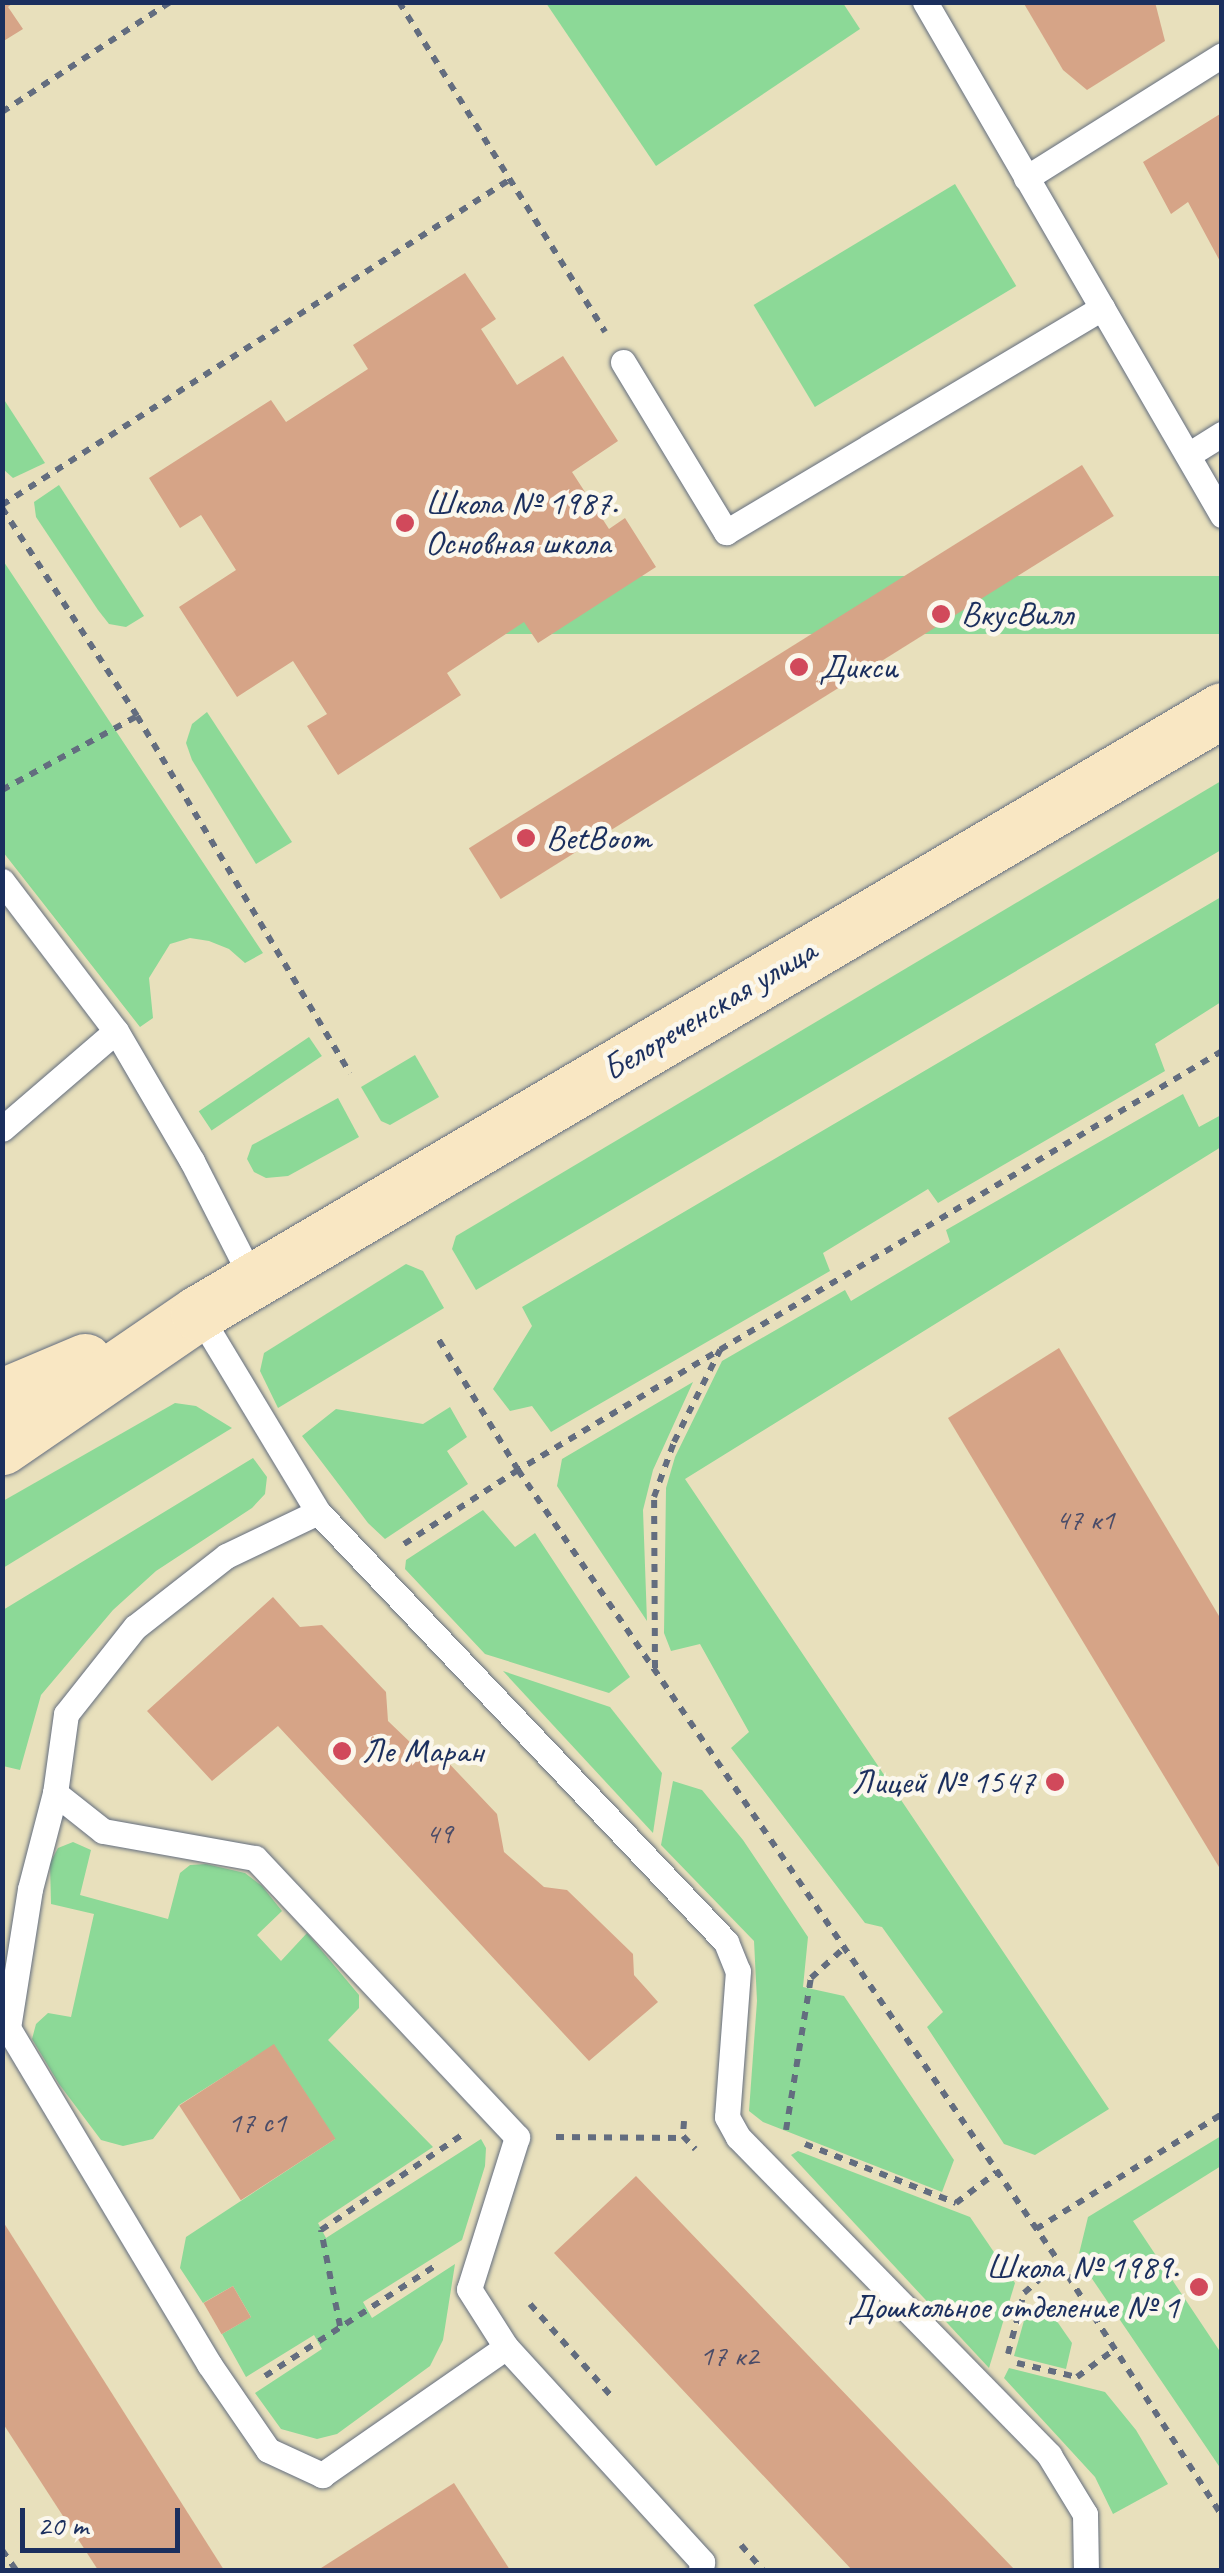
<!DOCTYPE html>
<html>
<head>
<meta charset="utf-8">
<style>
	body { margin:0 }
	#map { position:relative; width:1224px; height:2573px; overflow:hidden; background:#e8e0bc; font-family:Caveat,sans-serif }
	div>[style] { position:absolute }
	.green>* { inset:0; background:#8cd997; transform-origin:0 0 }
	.building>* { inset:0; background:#d6a487; transform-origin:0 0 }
	.path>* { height:6px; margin-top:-3px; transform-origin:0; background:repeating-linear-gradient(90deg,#636d7f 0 8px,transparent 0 16px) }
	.roads { filter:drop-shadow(0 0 2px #636d7f) drop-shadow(0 0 2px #636d7f) }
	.lane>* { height:25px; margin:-12.5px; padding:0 12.5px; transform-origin:12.5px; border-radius:12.5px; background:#fff }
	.secondary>* { height:55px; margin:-27.5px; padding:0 27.5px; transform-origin:27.5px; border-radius:27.5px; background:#f9e7c3 }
	.dots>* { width:28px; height:28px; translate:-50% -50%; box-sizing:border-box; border:5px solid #fbf7ec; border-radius:50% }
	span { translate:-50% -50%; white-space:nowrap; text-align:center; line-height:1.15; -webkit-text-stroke:9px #fbf7ec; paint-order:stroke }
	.number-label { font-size:30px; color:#4a4c68 }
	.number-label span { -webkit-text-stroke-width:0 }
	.poi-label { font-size:35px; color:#1b2f5e }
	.left { translate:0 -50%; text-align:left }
	.right { translate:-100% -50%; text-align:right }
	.street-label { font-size:35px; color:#1b2f5e }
	.frame { position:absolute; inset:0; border:5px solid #1b2f5e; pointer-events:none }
	.scale { position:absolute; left:20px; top:2508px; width:160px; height:45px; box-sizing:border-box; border:5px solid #1b2f5e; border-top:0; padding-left:12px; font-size:30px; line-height:35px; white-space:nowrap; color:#1b2f5e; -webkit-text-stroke:8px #fbf7ec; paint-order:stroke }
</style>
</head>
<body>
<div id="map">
	<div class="green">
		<i style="clip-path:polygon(546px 3px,843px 3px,860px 29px,656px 166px)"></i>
		<i style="left:955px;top:184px;width:119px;height:235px;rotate:59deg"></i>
		<i style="clip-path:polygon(3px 398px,45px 463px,13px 478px,3px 469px)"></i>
		<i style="clip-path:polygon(59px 485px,144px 616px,126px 627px,109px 624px,98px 610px,36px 517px,34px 502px)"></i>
		<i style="clip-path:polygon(2px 559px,263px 953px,245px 963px,229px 949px,209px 941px,190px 938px,170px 944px,149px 978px,153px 1018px,140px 1027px,3px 852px)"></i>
		<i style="left:1221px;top:576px;width:58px;height:886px;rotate:90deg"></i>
		<i style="clip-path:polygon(207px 712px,292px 842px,256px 864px,192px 760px,186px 743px,192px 724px)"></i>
		<i style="clip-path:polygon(1221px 781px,1221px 850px,476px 1290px,452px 1249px,456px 1236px)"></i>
		<i style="clip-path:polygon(1221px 897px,1221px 1002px,1155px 1044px,1165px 1071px,938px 1203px,928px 1189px,823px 1253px,830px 1271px,551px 1432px,532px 1406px,510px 1411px,493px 1389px,532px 1326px,522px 1307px)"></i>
		<i style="left:309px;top:1037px;width:23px;height:133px;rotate:56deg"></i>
		<i style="clip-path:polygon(415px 1055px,439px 1097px,390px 1125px,381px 1121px,361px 1087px)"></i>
		<i style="clip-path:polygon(1183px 1094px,1199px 1127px,1221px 1115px,1221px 1147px,685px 1479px,1109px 2109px,1035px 2155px,1004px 2144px,927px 2027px,943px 2012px,882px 1927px,865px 1923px,731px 1748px,749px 1732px,700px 1644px,671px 1651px,664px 1633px,666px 1488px,675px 1457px,722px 1361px,845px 1290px,851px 1301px,950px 1242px,946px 1230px)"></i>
		<i style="clip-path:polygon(338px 1098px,359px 1137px,288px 1176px,266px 1178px,254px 1172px,247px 1159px,252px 1145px)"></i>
		<i style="clip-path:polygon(406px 1264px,423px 1271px,444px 1308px,278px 1408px,260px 1371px,264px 1353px)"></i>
		<i style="clip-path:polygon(693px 1382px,653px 1470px,643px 1510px,647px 1621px,557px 1486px,562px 1459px)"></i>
		<i style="clip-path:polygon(175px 1403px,196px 1406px,232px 1428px,3px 1568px,3px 1501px)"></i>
		<i style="clip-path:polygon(450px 1407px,467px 1437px,447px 1451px,468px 1484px,385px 1539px,368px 1523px,302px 1436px,336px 1409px,423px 1424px)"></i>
		<i style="clip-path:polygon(253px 1458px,267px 1477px,265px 1494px,252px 1508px,156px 1571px,113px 1610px,41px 1695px,20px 1770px,3px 1766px,3px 1610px)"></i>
		<i style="clip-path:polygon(483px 1510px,515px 1547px,535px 1533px,630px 1677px,609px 1693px,485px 1654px,405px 1569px,406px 1560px)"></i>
		<i style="clip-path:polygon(503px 1671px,610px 1707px,662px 1773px,653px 1833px)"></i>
		<i style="clip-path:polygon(673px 1781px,702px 1790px,743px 1840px,808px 1937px,803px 1987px,844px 1996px,954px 2160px,942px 2192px,763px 2122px,749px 2111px,757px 2001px,754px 1941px,661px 1845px)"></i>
		<i style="clip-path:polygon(73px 1842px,91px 1850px,80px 1895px,168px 1919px,180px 1873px,190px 1865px,206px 1864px,245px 1873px,262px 1886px,282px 1911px,257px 1935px,281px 1961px,307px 1933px,359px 1995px,359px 2008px,328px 2040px,433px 2147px,318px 2223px,326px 2238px,481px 2139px,486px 2148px,485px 2166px,462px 2240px,363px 2302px,372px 2318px,455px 2264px,443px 2340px,430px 2366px,337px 2434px,317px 2439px,281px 2429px,255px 2393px,322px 2349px,314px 2335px,246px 2377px,222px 2334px,251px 2317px,233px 2286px,203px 2303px,180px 2268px,186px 2237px,335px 2139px,274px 2045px,179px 2105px,153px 2139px,123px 2146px,101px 2140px,59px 2084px,32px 2039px,36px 2024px,48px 2013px,71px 2017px,94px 1914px,51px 1904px,50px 1863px,58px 1848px)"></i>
		<i style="clip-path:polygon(1221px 2136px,1221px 2166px,1133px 2221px,1221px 2353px,1221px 2469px,1078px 2258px,1088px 2217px)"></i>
		<i style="clip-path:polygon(798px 2151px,970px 2217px,1015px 2283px,989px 2368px,791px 2155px)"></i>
		<i style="clip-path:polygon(1027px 2310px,1054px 2317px,1072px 2343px,1066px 2369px,1014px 2356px)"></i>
		<i style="clip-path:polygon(1009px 2368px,1105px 2392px,1136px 2430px,1168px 2484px,1113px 2514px,1095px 2477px,1004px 2378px)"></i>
	</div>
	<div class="building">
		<i style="clip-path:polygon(2px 2px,14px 2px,8px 7px,23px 29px,2px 42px)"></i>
		<i style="clip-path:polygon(1023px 2px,1155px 2px,1165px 41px,1087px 90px,1063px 70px)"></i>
		<i style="clip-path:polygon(1220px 114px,1222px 117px,1222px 265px,1188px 202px,1171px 214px,1143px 162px)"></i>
		<i style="clip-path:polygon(465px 273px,496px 319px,481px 329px,517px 385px,563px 356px,618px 441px,572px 472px,609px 529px,625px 518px,656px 567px,538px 643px,524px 622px,447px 673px,461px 695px,338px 775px,307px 726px,327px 714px,293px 661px,237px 697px,179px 607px,236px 570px,201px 515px,180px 528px,149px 478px,271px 400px,286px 422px,368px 369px,353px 345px)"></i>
		<i style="left:1082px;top:465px;width:60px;height:723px;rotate:58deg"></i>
		<i style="clip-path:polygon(1059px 1348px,1222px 1621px,1222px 1872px,948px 1418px)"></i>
		<i style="clip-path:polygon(273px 1597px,300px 1627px,322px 1625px,386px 1692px,388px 1721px,413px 1745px,441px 1755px,497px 1814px,504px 1852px,544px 1887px,567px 1890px,633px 1954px,634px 1975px,658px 2002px,589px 2061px,278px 1726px,212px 1781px,147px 1711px)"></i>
		<i style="left:274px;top:2044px;width:113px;height:113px;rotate:57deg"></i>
		<i style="clip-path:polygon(636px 2176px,905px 2456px,1014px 2569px,852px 2570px,554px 2253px)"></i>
		<i style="clip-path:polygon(2px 2220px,224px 2570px,98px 2570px,2px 2422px)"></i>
		<i style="left:233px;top:2286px;width:36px;height:34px;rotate:60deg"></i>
		<i style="clip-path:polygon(454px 2483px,510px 2570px,318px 2570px)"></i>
	</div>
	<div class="path">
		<i style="left:399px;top:2px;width:389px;rotate:58deg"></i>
		<i style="left:2px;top:112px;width:201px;rotate:-33.2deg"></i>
		<i style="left:2px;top:505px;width:602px;rotate:-32.66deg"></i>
		<i style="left:2px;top:508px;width:248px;rotate:57deg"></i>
		<i style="left:137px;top:716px;width:416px;rotate:59.2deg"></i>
		<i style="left:2px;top:790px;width:154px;rotate:-28.7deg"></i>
		<i style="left:1222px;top:1051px;width:819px;rotate:149.24deg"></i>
		<i style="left:518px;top:1470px;width:959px;rotate:55.66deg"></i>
		<i style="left:1059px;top:2262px;width:302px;rotate:57.3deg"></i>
		<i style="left:404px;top:1544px;width:136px;rotate:-33deg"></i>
		<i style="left:518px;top:1470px;width:156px;rotate:-121.3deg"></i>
		<i style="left:655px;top:1668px;width:171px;rotate:-90.3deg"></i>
		<i style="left:654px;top:1497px;width:59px;rotate:-70deg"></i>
		<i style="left:674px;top:1442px;width:103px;rotate:-63.4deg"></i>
		<i style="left:684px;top:2121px;width:15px;rotate:94deg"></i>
		<i style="left:683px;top:2136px;width:18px;rotate:47deg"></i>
		<i style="left:786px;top:2130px;width:154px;rotate:-80.7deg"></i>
		<i style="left:811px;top:1978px;width:45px;rotate:-42.3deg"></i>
		<i style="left:556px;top:2137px;width:127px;rotate:0.5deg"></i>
		<i style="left:805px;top:2144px;width:162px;rotate:21.3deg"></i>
		<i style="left:956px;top:2203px;width:51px;rotate:-37.1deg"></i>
		<i style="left:1036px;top:2229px;width:219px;rotate:-31.7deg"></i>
		<i style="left:530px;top:2304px;width:123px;rotate:48.6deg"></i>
		<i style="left:340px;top:2326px;width:98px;rotate:-101.2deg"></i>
		<i style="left:321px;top:2230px;width:170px;rotate:-34deg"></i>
		<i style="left:1008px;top:2354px;width:63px;rotate:-75.3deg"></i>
		<i style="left:1024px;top:2293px;width:47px;rotate:-41.5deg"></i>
		<i style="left:1017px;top:2363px;width:62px;rotate:13.1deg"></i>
		<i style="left:1077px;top:2377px;width:47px;rotate:-36.4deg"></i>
		<i style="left:265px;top:2376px;width:202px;rotate:-32.9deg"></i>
		<i style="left:741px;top:2545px;width:33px;rotate:49deg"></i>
		<i style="left:2px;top:2550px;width:24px;rotate:55deg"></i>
	</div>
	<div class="roads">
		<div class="lane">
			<i style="left:925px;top:2px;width:593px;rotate:59.93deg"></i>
			<i style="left:1026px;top:178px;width:231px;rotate:-32.1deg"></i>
			<i style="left:623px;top:362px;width:199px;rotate:58.8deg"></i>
			<i style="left:726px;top:532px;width:438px;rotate:-30.8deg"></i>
			<i style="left:1188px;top:455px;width:40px;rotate:-32deg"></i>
			<i style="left:2px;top:881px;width:188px;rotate:52.8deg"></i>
			<i style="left:116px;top:1031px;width:151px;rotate:59.7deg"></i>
			<i style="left:192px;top:1161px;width:136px;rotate:62.9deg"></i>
			<i style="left:2px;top:1129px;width:150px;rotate:-40.7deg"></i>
			<i style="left:198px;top:1313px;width:232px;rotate:58.9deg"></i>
			<i style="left:318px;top:1512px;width:593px;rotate:46.5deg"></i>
			<i style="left:726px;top:1942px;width:31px;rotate:68deg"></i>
			<i style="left:738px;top:1971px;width:146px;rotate:94.3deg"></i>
			<i style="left:727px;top:2117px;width:23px;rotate:61deg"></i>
			<i style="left:738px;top:2137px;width:445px;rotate:45.6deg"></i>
			<i style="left:1049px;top:2455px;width:69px;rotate:58.6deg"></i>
			<i style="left:1085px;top:2514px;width:56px;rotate:89deg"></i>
			<i style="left:318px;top:1512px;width:102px;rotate:154.4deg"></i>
			<i style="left:226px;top:1556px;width:115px;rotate:142deg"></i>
			<i style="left:135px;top:1627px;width:111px;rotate:128.4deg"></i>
			<i style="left:66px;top:1714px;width:80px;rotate:97.9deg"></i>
			<i style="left:55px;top:1793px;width:99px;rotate:104.6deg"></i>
			<i style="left:30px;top:1889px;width:141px;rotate:99deg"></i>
			<i style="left:8px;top:2028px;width:392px;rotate:59.1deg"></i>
			<i style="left:209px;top:2364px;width:104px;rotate:55.5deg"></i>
			<i style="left:268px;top:2450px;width:60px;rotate:24.8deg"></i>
			<i style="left:322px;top:2475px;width:224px;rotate:-34.8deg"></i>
			<i style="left:55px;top:1793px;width:61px;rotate:38.4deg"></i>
			<i style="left:103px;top:1831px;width:154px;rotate:10.1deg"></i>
			<i style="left:255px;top:1858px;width:383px;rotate:46.8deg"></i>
			<i style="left:517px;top:2137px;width:159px;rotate:107.5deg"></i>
			<i style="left:469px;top:2289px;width:69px;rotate:57.5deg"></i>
			<i style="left:506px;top:2347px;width:291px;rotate:47.6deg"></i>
			<i style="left:702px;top:2562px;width:8px;rotate:97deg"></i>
		</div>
		<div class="secondary">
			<i style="left:2px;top:1396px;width:90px;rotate:-22.9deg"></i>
			<i style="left:2px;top:1447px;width:237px;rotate:-34.4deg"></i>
			<i style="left:198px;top:1313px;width:1188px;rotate:-30.49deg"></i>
		</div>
	</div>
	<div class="dots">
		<i style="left:405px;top:523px;background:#d1495b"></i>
		<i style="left:941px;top:614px;background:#d1495b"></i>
		<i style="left:799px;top:667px;background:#d1495b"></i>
		<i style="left:526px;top:838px;background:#d1495b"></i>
		<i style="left:342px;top:1751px;background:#d1495b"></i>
		<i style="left:1055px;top:1782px;background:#d1495b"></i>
		<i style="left:1199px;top:2287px;background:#d1495b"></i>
	</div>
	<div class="number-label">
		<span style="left:1085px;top:1519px">47 к1</span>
		<span style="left:439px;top:1833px">49</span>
		<span style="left:257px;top:2122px">17 с1</span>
		<span style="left:729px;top:2355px">17 к2</span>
	</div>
	<div class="poi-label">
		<span class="left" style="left:425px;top:523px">Школа № 1987.<br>Основная школа</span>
		<span class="left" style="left:961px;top:614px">ВкусВилл</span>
		<span class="left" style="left:819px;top:667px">Дикси</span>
		<span class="left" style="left:546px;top:838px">BetBoom</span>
		<span class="left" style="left:362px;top:1751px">Ле Маран</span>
		<span class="right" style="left:1035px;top:1782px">Лицей № 1547</span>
		<span class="right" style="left:1179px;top:2287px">Школа № 1989.<br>Дошкольное отделение № 1</span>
	</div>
	<div class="street-label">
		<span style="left:709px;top:1010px;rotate:-31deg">Белореченская улица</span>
	</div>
	<div class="frame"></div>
	<div class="scale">20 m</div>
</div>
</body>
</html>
